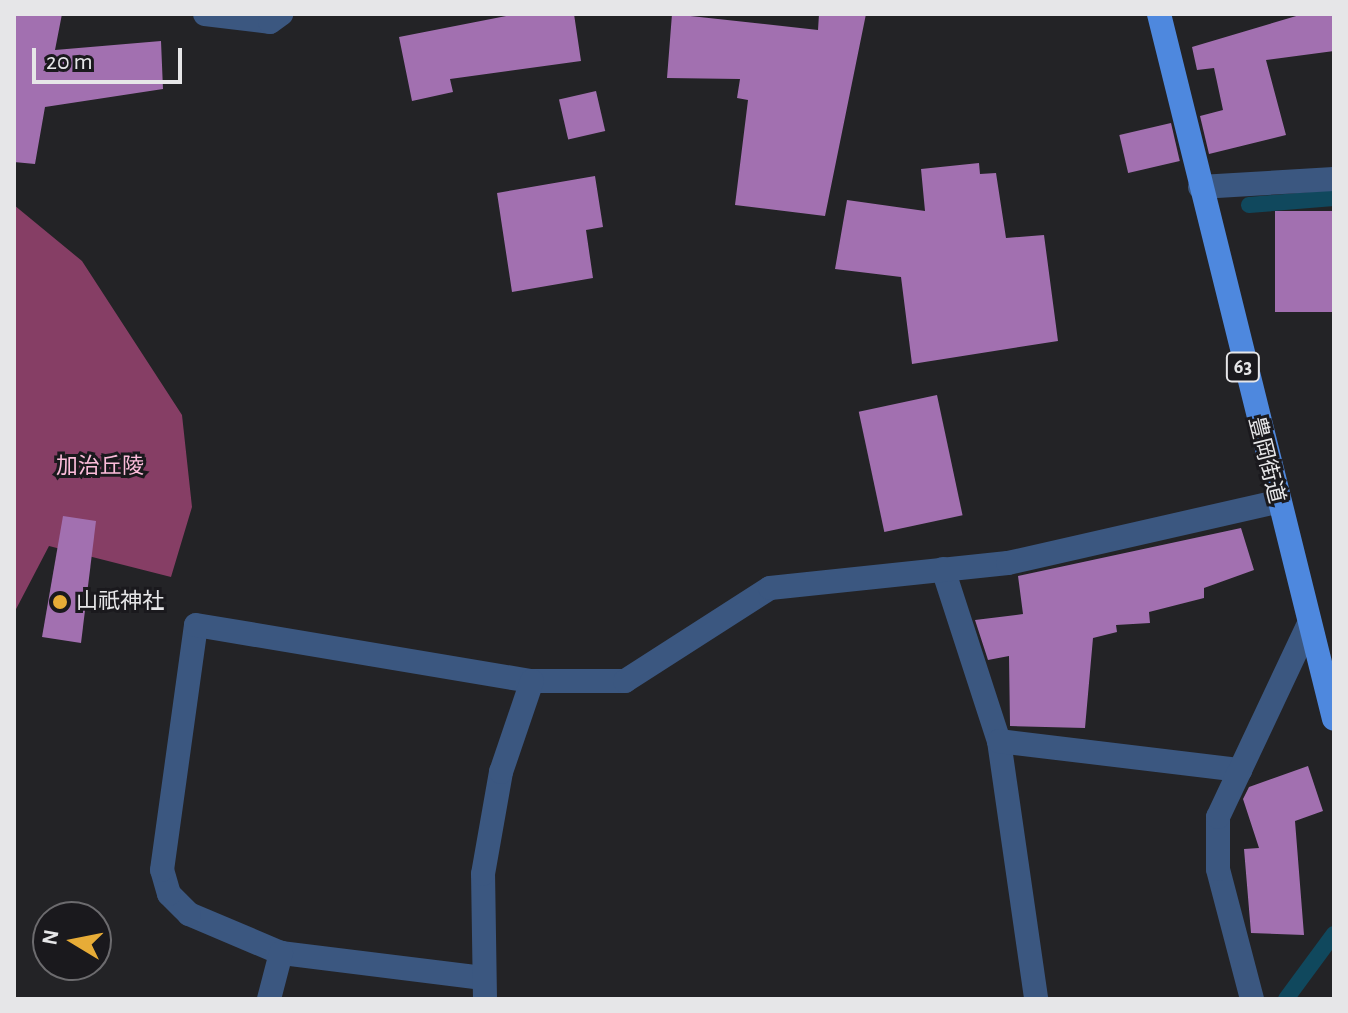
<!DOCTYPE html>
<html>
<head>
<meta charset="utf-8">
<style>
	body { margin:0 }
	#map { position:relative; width:1348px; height:1013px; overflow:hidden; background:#232326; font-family:"Alegreya Sans","Noto Sans JP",sans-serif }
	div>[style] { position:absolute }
	.forest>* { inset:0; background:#863e65 }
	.stream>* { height:16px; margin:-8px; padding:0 8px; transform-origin:8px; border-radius:8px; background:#10485d }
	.building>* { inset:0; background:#a270b0; transform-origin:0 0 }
	.street>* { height:24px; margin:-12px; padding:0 12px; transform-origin:12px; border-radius:12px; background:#3b5780 }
	.primary>* { height:24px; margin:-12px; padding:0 12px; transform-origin:12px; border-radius:12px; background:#4e88de }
	.dots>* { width:22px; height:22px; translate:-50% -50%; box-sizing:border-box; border:4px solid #1a191d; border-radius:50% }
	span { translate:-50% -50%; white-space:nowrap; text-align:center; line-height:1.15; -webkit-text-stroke:6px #1a191d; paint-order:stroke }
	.shield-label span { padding:2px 6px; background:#1a191d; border:2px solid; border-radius:6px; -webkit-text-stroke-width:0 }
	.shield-label { font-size:20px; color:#e6e6e8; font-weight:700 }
	.street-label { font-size:22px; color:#e6e6e8 }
	.park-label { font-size:22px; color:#fcbcda }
	.poi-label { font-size:22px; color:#e6e6e8 }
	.left { translate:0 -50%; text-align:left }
	.frame { position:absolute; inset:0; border:16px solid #e6e6e8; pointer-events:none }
	.north { position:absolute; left:32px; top:901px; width:80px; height:80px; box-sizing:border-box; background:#1a191d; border:2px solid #6c6b6e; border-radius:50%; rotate:280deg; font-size:22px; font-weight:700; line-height:32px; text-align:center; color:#e6e6e8 }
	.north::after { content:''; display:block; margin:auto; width:28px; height:36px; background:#e7ac37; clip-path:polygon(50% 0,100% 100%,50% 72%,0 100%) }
	.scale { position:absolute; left:32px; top:48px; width:150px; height:36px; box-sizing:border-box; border:4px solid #e6e6e8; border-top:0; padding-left:10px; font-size:24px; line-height:28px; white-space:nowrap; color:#e6e6e8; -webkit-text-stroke:6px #1a191d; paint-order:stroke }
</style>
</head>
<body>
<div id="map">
	<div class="forest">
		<i style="clip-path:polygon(14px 205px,82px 261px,182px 415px,192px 507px,171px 577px,49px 546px,14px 613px)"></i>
	</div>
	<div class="stream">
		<i style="left:1249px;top:205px;width:85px;rotate:-4.7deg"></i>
		<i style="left:1286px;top:999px;width:81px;rotate:-53.6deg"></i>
	</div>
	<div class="building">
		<i style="clip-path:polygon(14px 14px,62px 14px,55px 50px,161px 41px,163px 89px,45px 107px,35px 164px,14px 162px)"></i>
		<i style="clip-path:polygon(517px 14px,574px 14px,581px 61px,450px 79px,453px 92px,412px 101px,399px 37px)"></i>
		<i style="clip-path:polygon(672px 14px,818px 30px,819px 14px,866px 14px,825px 216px,735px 205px,748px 100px,737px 98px,740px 79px,667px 78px)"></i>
		<i style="clip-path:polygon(1303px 14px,1332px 14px,1334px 51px,1266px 60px,1286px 135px,1209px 154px,1200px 116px,1223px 110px,1214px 68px,1197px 70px,1192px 47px)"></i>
		<i style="left:596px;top:91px;width:41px;height:38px;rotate:77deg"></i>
		<i style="left:1171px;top:123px;width:39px;height:53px;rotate:77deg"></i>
		<i style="clip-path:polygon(979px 163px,980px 174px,996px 173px,1006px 238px,1044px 235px,1058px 341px,912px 364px,901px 277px,835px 269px,847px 200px,925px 211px,921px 169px)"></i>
		<i style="clip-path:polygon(595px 176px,603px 227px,586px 230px,593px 278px,512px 292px,497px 193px)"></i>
		<i style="left:1334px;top:211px;width:101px;height:59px;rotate:90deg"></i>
		<i style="left:937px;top:395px;width:123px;height:80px;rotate:78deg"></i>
		<i style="clip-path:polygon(63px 516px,96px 521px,81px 643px,42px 637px)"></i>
		<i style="clip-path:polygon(1241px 528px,1254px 570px,1204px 588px,1204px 598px,1149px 612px,1150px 623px,1116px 625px,1117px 632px,1093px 638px,1085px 728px,1010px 726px,1009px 656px,988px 660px,975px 620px,1023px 614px,1018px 576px)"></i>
		<i style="clip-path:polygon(1308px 766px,1323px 811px,1295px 821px,1304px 935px,1251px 933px,1244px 849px,1259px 848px,1243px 799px,1249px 787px)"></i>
	</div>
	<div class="street">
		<i style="left:205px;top:14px;width:65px;rotate:7deg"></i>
		<i style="left:270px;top:22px;width:14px;rotate:-36deg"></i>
		<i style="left:1200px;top:187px;width:134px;rotate:-3.4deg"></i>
		<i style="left:943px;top:569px;width:181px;rotate:72deg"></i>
		<i style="left:999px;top:741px;width:261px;rotate:81.8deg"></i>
		<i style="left:999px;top:741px;width:243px;rotate:6.9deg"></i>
		<i style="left:483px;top:978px;width:204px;rotate:-172.9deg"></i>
		<i style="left:281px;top:953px;width:100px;rotate:-157deg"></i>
		<i style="left:189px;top:914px;width:28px;rotate:-135deg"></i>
		<i style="left:169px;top:894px;width:25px;rotate:-106deg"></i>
		<i style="left:162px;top:870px;width:247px;rotate:-82.1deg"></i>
		<i style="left:196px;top:625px;width:341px;rotate:9.5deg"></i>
		<i style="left:532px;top:681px;width:93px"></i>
		<i style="left:625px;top:681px;width:172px;rotate:-32.7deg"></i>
		<i style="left:770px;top:588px;width:239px;rotate:-6deg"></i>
		<i style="left:1008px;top:563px;width:276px;rotate:-12.8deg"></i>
		<i style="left:269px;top:999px;width:48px;rotate:-75.4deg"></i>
		<i style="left:485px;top:999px;width:125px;rotate:-90.9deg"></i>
		<i style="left:483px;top:874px;width:104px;rotate:-80deg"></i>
		<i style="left:501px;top:772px;width:96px;rotate:-71.2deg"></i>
		<i style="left:1252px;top:999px;width:134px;rotate:-104.7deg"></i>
		<i style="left:1218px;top:869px;width:52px;rotate:-90deg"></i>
		<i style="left:1218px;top:817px;width:209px;rotate:-64.8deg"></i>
	</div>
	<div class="primary">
		<i style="left:1159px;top:14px;width:726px;rotate:76.06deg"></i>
	</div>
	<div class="dots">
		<i style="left:60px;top:602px;background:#e7ac37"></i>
	</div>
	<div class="shield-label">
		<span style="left:1243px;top:367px">63</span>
	</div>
	<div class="street-label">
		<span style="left:1266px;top:460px;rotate:76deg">豊岡街道</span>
	</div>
	<div class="park-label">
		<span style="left:100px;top:467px">加治丘陵</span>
	</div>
	<div class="poi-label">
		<span class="left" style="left:76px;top:602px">山祇神社</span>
	</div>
	<div class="frame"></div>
	<div class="north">N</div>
	<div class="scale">20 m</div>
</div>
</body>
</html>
